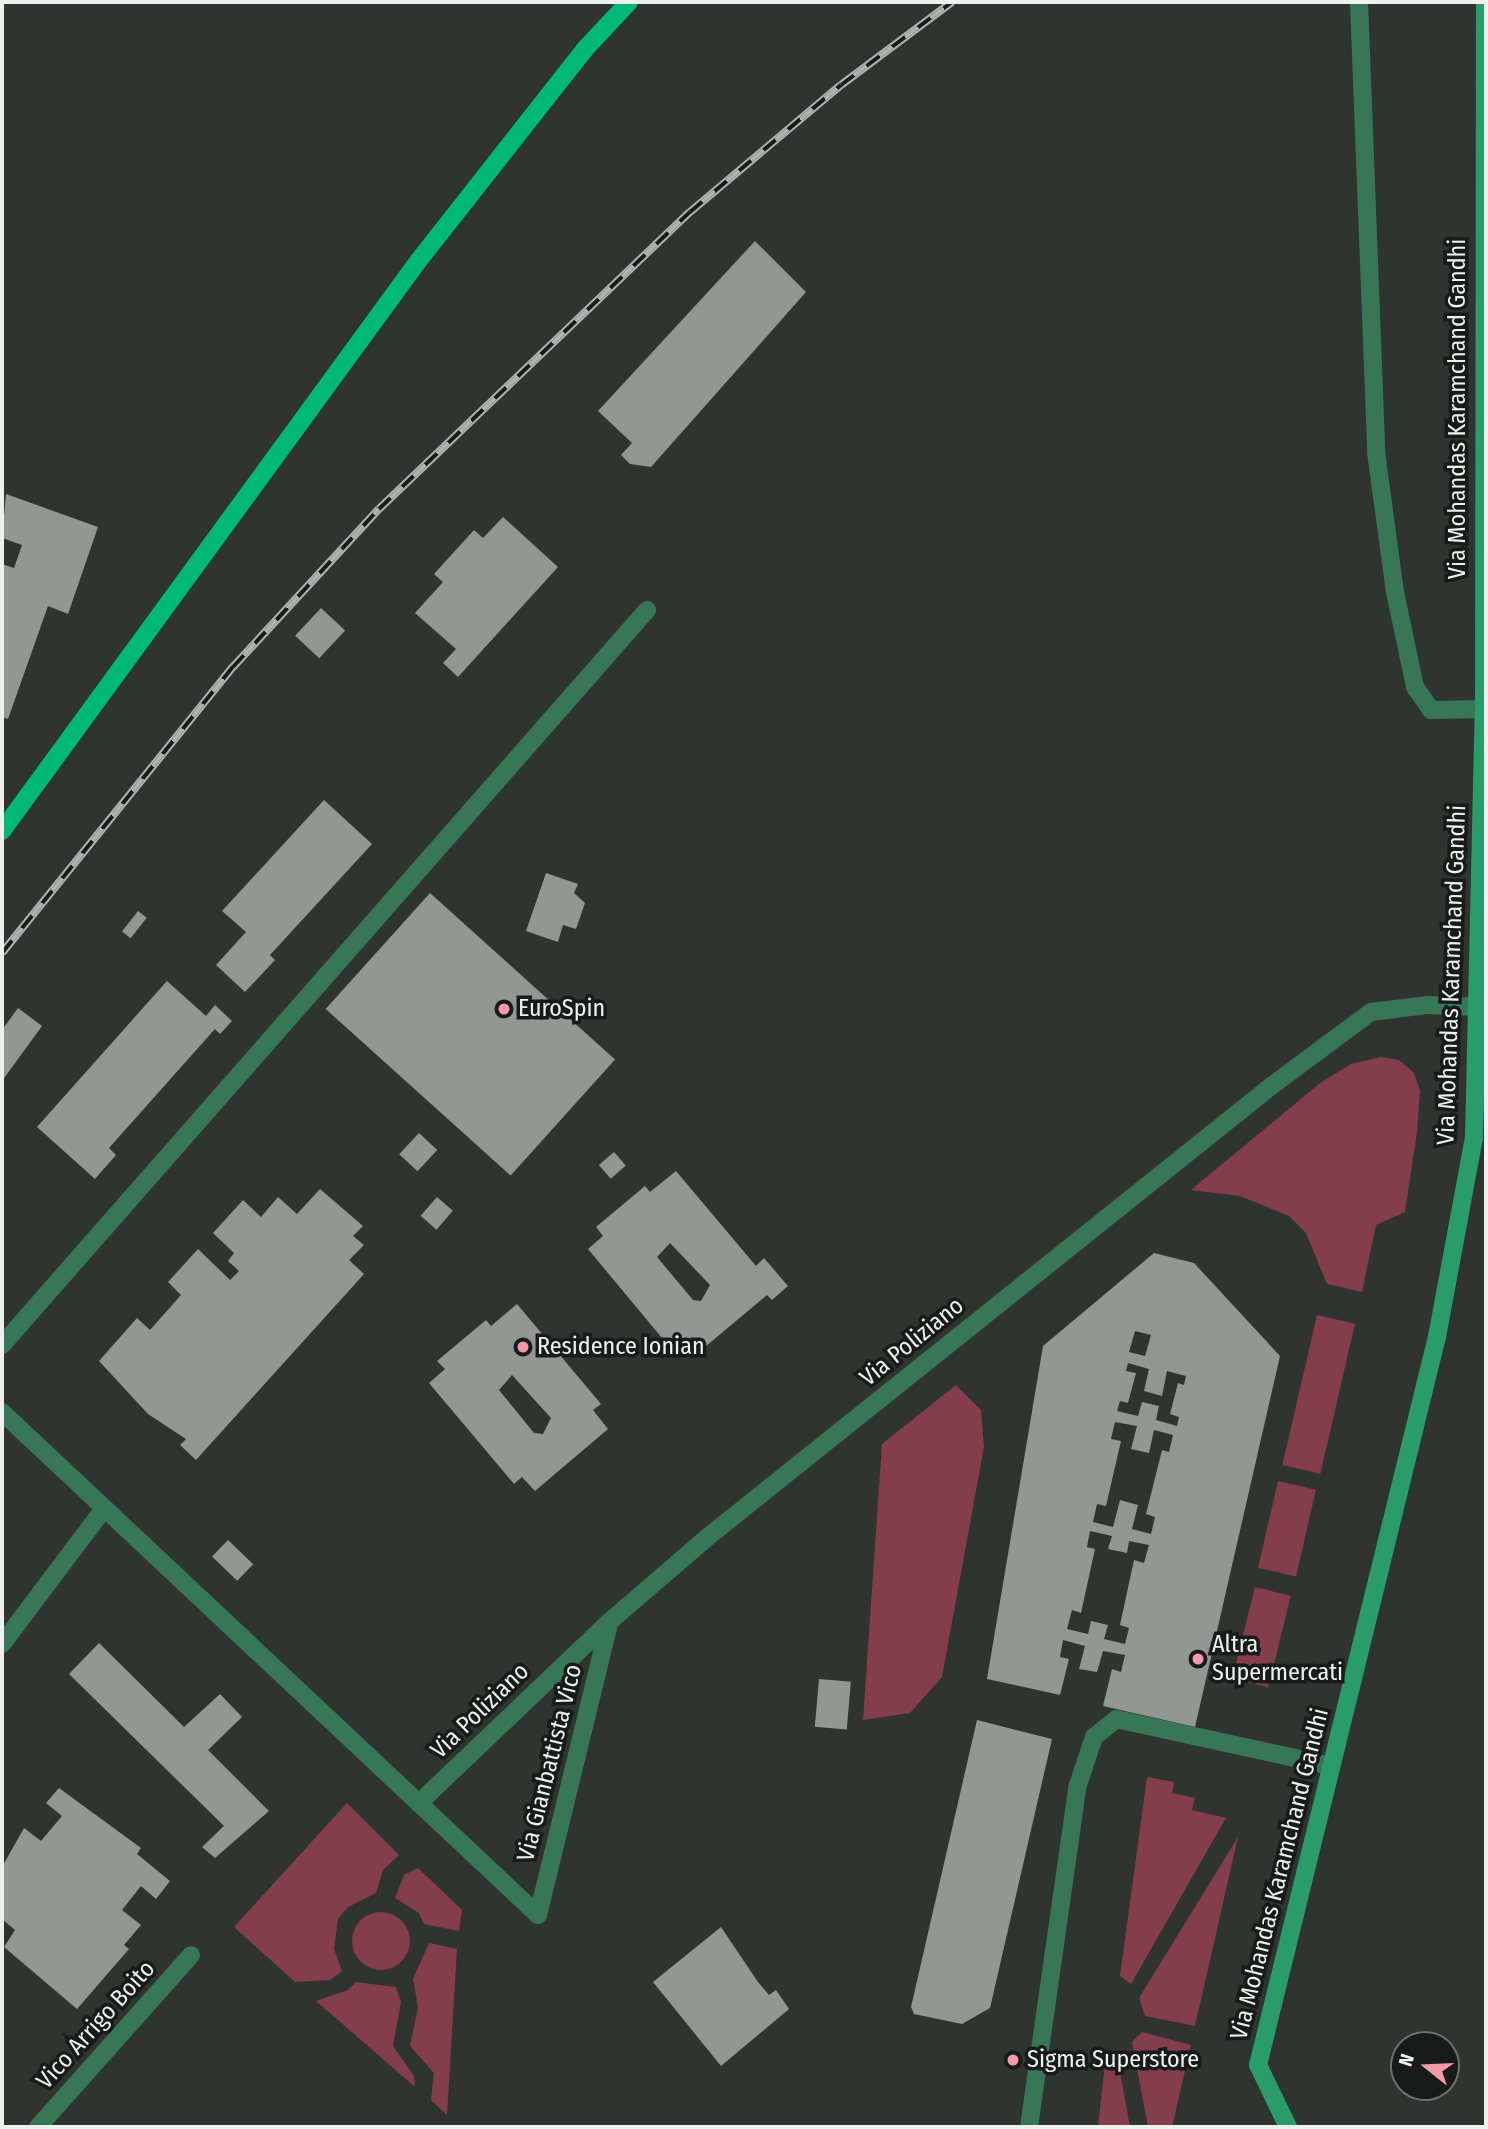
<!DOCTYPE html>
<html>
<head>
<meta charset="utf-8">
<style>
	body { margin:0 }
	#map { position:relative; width:1488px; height:2129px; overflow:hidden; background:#303431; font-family:"Fira Sans Condensed",sans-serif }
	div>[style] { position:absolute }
	.green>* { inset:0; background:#833d4b; transform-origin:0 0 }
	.round { border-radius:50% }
	.building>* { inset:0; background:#929794; transform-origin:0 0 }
	.lane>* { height:18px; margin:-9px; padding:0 9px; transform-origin:9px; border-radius:9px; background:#377756 }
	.street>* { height:18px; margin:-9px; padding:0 9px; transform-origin:9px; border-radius:9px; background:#377756 }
	.secondary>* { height:18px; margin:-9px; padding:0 9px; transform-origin:9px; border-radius:9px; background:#2a9c69 }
	.primary>* { height:18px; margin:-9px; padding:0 9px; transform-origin:9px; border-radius:9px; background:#01b877 }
	.rail>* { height:8px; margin-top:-4px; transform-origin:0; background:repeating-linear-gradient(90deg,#191b1a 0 16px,#afb2b0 0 32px); box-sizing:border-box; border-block:2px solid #afb2b0 }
	.dots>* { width:19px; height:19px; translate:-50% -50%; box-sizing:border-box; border:4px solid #191b1a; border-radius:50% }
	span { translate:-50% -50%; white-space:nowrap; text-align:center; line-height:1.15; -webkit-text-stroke:7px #191b1a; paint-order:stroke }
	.street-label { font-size:24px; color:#eef1ef }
	.poi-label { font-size:24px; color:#eef1ef }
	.left { translate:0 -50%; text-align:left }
	.frame { position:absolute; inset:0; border:4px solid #eef1ef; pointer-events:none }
	.north { position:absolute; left:1390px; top:2031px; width:70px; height:70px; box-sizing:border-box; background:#191b1a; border:2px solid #6e716f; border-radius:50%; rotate:288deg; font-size:19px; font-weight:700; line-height:28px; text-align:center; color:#eef1ef }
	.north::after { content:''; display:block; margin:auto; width:24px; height:32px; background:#f39aa9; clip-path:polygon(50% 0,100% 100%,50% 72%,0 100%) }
</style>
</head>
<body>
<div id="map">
	<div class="green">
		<i style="clip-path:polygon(1381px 1057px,1399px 1060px,1414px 1073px,1420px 1091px,1417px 1132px,1405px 1212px,1376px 1225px,1362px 1292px,1327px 1284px,1306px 1233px,1289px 1216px,1240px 1196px,1191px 1190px,1320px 1083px,1351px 1064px)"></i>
		<i style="left:1317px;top:1315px;width:39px;height:154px;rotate:13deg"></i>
		<i style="clip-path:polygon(956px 1385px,981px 1410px,984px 1447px,942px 1677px,910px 1713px,863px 1720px,882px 1444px)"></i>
		<i style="left:1278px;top:1481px;width:39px;height:89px;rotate:13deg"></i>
		<i style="left:1255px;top:1587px;width:37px;height:94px;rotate:14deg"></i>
		<i style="clip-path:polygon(1147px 1777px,1174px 1782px,1172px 1793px,1195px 1798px,1192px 1810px,1226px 1818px,1131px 1984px,1120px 1976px)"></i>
		<i style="clip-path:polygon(347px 1803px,399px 1855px,383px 1870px,376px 1893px,348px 1907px,338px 1919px,334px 1949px,342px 1971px,330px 1980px,295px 1982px,234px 1927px)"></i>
		<i style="clip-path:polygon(1238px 1837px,1195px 2026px,1145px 2016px,1139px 1998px)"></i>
		<i style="clip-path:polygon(418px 1868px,462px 1910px,459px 1931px,424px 1924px,419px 1913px,395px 1898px,404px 1875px)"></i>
		<i class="round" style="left:352px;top:1912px;width:58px;height:58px"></i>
		<i style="clip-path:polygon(429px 1943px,457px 1949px,447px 2115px,431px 2100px,434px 2073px,410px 2046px,418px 2007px,413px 1979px)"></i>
		<i style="clip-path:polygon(356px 1982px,396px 1987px,401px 2002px,393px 2046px,414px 2076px,415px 2087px,316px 2001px,348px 1990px)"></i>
		<i style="clip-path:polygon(1142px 2032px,1191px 2045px,1172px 2127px,1148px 2127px,1132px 2042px)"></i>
		<i style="clip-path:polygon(1118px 2061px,1130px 2127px,1098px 2127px,1105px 2063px)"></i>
	</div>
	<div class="building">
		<i style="clip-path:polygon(755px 241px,806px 292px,651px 467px,630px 464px,621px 455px,632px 443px,598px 411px)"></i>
		<i style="clip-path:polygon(6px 494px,98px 527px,68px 614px,48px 606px,8px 719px,2px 717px,2px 564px,14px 568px,22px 545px,2px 538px)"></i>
		<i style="clip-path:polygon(503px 517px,558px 567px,458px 677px,443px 663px,456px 649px,415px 613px,443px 582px,434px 574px,474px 530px,483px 538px)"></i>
		<i style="left:321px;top:608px;width:33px;height:38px;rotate:43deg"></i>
		<i style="clip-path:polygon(324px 800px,372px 844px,270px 955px,275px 960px,245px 992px,216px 965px,246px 932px,222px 911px)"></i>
		<i style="clip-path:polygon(546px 873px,578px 884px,574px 893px,585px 903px,576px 929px,563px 925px,558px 942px,526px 931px)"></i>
		<i style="left:430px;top:893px;width:249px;height:156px;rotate:42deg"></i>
		<i style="left:138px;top:911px;width:11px;height:26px;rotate:38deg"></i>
		<i style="clip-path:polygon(167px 981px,206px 1016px,215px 1005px,232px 1021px,220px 1034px,215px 1029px,109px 1148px,116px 1155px,95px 1179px,37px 1127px)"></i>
		<i style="clip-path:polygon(18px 1008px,42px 1026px,2px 1081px,2px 1030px)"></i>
		<i style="left:419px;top:1133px;width:25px;height:29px;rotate:43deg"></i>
		<i style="left:614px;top:1152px;width:18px;height:20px;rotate:49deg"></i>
		<i style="clip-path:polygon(evenodd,676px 1171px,756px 1266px,764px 1258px,788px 1286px,772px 1300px,767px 1295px,693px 1357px,681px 1343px,672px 1350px,588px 1249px,603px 1236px,596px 1227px,645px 1186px,650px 1192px,676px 1171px,670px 1243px,710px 1285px,701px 1301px,693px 1300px,657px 1257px,670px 1243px)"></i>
		<i style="clip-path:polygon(320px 1189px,363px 1226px,353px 1236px,364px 1245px,349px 1260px,364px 1274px,196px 1460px,180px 1445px,186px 1439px,148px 1414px,99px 1361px,137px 1318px,150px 1330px,181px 1295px,168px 1282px,198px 1249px,230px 1280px,239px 1271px,228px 1261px,234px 1253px,213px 1233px,243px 1200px,261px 1217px,278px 1197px,297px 1214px)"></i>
		<i style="left:437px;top:1197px;width:21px;height:25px;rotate:41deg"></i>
		<i style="clip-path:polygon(evenodd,1154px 1253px,1194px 1263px,1280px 1356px,1195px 1727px,1103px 1706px,1112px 1669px,1121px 1672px,1125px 1655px,1103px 1651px,1097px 1672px,1079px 1669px,1085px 1646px,1063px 1640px,1060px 1657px,1069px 1659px,1060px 1695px,987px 1679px,1043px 1346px,1154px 1253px,1135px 1331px,1151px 1335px,1145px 1356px,1129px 1352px,1135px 1331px,1154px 1253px,1128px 1363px,1149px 1369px,1144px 1391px,1162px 1396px,1167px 1371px,1186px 1376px,1184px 1385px,1178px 1383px,1170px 1414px,1179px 1417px,1177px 1426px,1156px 1420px,1159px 1406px,1142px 1402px,1138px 1416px,1117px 1411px,1120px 1401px,1128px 1403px,1136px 1373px,1126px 1371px,1128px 1363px,1154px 1253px,1115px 1422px,1137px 1426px,1131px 1449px,1149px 1453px,1154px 1430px,1173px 1435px,1169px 1452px,1162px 1450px,1146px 1514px,1155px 1517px,1151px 1534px,1132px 1529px,1138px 1505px,1120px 1500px,1113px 1527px,1093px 1522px,1097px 1504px,1106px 1506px,1121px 1441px,1111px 1439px,1115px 1422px,1154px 1253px,1090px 1531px,1112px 1536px,1108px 1549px,1127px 1553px,1129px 1541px,1149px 1545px,1144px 1563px,1134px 1560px,1120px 1625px,1129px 1628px,1125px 1644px,1104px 1639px,1108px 1625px,1091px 1621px,1088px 1634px,1067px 1629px,1072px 1610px,1081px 1613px,1095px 1549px,1087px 1547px,1090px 1531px)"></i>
		<i style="clip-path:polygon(evenodd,517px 1304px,601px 1404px,593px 1410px,608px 1429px,535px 1491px,522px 1477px,514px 1484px,429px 1383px,445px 1369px,437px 1361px,486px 1320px,491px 1326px,517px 1304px,512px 1375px,551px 1418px,543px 1434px,534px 1433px,499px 1390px,512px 1375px)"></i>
		<i style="left:228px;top:1540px;width:35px;height:23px;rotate:44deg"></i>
		<i style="clip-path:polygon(99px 1643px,184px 1727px,220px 1694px,242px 1717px,208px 1750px,269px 1811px,215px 1858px,202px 1847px,224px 1826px,69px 1674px)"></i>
		<i style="left:819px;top:1679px;width:32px;height:48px;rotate:5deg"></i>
		<i style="clip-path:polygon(977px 1720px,1052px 1739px,990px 2008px,962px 2024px,914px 2014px,911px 2007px)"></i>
		<i style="clip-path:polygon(59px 1788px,141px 1848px,137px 1854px,170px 1881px,156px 1899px,141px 1886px,122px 1910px,141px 1925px,124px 1945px,129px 1949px,77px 2009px,4px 1947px,15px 1930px,2px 1919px,2px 1867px,24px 1828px,41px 1841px,62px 1816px,46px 1803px)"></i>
		<i style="clip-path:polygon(721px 1927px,758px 1982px,769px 1995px,776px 1990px,789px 2009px,721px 2066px,653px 1982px)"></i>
	</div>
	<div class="lane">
		<i style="left:1029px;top:2127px;width:342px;rotate:-81.9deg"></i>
		<i style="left:1077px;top:1788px;width:54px;rotate:-71.6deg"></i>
		<i style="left:1094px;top:1737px;width:28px;rotate:-39deg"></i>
		<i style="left:1116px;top:1719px;width:220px;rotate:12.3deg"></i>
	</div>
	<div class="street">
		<i style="left:1359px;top:2px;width:450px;rotate:87.8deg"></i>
		<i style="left:1376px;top:452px;width:141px;rotate:82.3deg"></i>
		<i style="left:1395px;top:592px;width:97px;rotate:78.1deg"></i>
		<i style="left:1415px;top:687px;width:28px;rotate:55deg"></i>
		<i style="left:1431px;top:710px;width:55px;rotate:-1deg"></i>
		<i style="left:2px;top:1345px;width:978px;rotate:-48.73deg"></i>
		<i style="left:2px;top:1412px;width:735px;rotate:43.18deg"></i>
		<i style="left:538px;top:1915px;width:301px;rotate:-76.3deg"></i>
		<i style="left:2px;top:1644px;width:168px;rotate:-53deg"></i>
		<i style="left:419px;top:1803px;width:262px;rotate:-43.6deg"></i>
		<i style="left:609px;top:1622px;width:132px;rotate:-40.7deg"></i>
		<i style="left:709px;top:1536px;width:719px;rotate:-38.67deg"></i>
		<i style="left:1270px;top:1087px;width:126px;rotate:-36.6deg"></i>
		<i style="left:1371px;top:1012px;width:56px;rotate:-7.1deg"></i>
		<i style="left:1427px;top:1005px;width:54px;rotate:2.1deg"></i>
		<i style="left:38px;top:2127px;width:230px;rotate:-48.3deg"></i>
	</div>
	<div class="secondary">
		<i style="left:1288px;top:2127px;width:69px;rotate:-115.8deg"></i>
		<i style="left:1258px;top:2065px;width:750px;rotate:-76.19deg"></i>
		<i style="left:1437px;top:1337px;width:202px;rotate:-79.5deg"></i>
		<i style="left:1474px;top:1138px;width:427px;rotate:-88.7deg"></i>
		<i style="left:1484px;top:711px;width:709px;rotate:-89.92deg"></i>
	</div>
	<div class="primary">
		<i style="left:2px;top:831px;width:707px;rotate:-53.86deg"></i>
		<i style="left:419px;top:260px;width:268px;rotate:-51.8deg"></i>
		<i style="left:585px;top:49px;width:64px;rotate:-46.9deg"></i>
	</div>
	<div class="rail">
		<i style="left:2px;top:953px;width:368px;rotate:-51.1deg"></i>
		<i style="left:233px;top:667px;width:215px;rotate:-47.3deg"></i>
		<i style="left:379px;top:509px;width:430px;rotate:-43.7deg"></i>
		<i style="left:690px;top:212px;width:197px;rotate:-40.1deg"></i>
		<i style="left:841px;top:85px;width:139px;rotate:-36.8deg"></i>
	</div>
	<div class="dots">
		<i style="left:504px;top:1009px;background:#f39aa9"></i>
		<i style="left:523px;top:1347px;background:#f39aa9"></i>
		<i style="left:1198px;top:1659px;background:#f39aa9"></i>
		<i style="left:1013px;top:2060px;background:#f39aa9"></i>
	</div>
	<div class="street-label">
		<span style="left:1458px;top:409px;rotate:-90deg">Via Mohandas Karamchand Gandhi</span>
		<span style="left:1452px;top:975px;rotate:-88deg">Via Mohandas Karamchand Gandhi</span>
		<span style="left:912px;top:1342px;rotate:-39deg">Via Poliziano</span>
		<span style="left:480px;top:1711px;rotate:-44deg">Via Poliziano</span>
		<span style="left:550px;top:1763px;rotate:-76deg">Via Gianbattista Vico</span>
		<span style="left:1280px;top:1874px;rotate:-76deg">Via Mohandas Karamchand Gandhi</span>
		<span style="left:96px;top:2025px;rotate:-48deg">Vico Arrigo Boito</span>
	</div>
	<div class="poi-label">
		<span class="left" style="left:518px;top:1009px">EuroSpin</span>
		<span class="left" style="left:537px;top:1347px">Residence Ionian</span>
		<span class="left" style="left:1212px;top:1659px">Altra<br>Supermercati</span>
		<span class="left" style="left:1027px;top:2060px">Sigma Superstore</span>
	</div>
	<div class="frame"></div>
	<div class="north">N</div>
</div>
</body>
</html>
